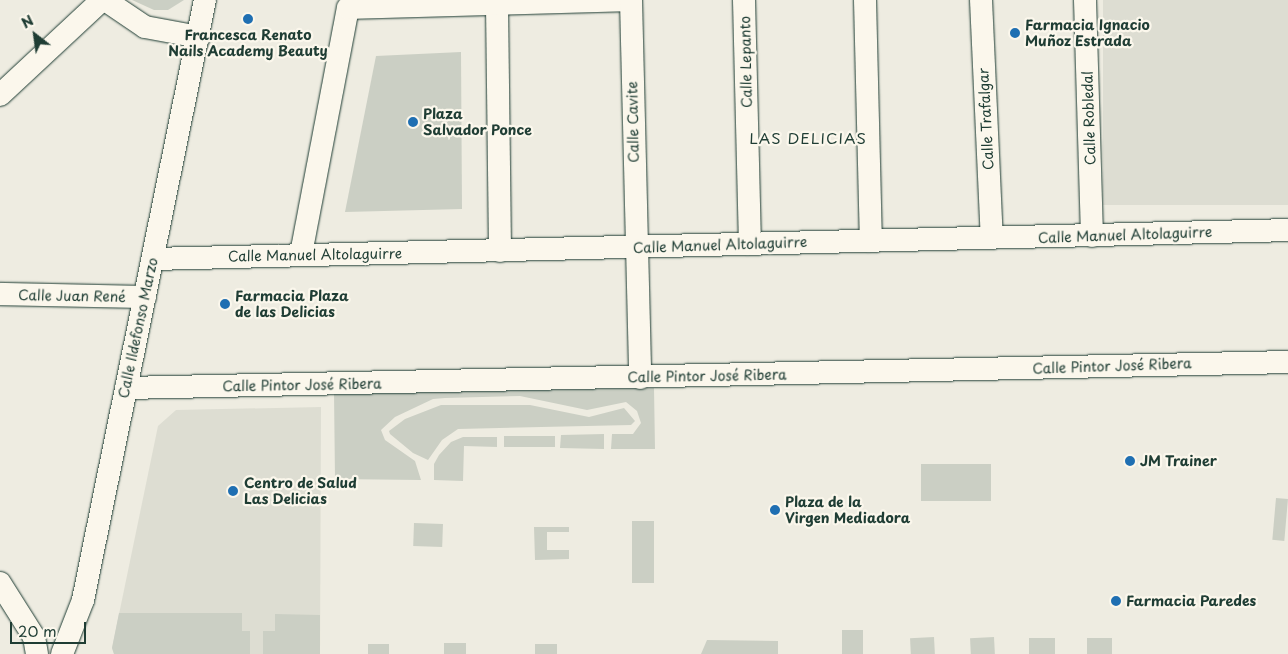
<!DOCTYPE html>
<html>
<head>
<meta charset="utf-8">
<style>
	body { margin:0 }
	#map { position:relative; width:1288px; height:654px; overflow:hidden; background:#eeece1; font-family:"Playpen Sans",sans-serif }
	div>[style] { position:absolute }
	.built>* { inset:0; background:#ddddd2; transform-origin:0 0 }
	.green>* { inset:0; background:#cbcfc4; transform-origin:0 0 }
	.roads { filter:drop-shadow(0 0 1px #1f3d34) drop-shadow(0 0 1px #1f3d34) }
	.minor>* { height:22px; margin:-11px; padding:0 11px; transform-origin:11px; border-radius:11px; background:#fbf7ec }
	.dots>* { width:14px; height:14px; translate:-50% -50%; box-sizing:border-box; border:2px solid #fbf7ec; border-radius:50% }
	span { translate:-50% -50%; white-space:nowrap; text-align:center; line-height:1.15; -webkit-text-stroke:4.5px #fbf7ec; paint-order:stroke }
	.poi-label { font-size:14px; color:#1f3d34; font-weight:700 }
	.left { translate:0 -50%; text-align:left }
	.street-label { font-size:14px; color:#1f3d34 }
	.neighbourhood-label { font-size:15px; color:#1f3d34; letter-spacing:1px }
	.north { position:absolute; left:10px; top:10px; width:50px; height:50px; -webkit-text-stroke:4px #fbf7ec; paint-order:stroke; rotate:330deg; font-size:14px; font-weight:700; line-height:20px; text-align:center; color:#1f3d34 }
	.north::after { content:''; display:block; margin:auto; width:18px; height:22px; background:#1f3d34; clip-path:polygon(50% 0,100% 100%,50% 72%,0 100%) }
	.scale { position:absolute; left:10px; top:622px; width:76px; height:22px; box-sizing:border-box; border:2px solid #1f3d34; border-top:0; padding-left:6px; font-size:15px; line-height:18px; white-space:nowrap; color:#1f3d34; -webkit-text-stroke:4px #fbf7ec; paint-order:stroke }
</style>
</head>
<body>
<div id="map">
	<div class="built">
		<i style="left:1103px;top:0;width:185px;height:205px"></i>
		<i style="clip-path:polygon(321px 407px,320px 654px,114px 654px,112px 648px,158px 426px,176px 410px)"></i>
	</div>
	<div class="green">
		<i style="clip-path:polygon(132px 0,184px 0,168px 10px,154px 10px)"></i>
		<i style="clip-path:polygon(461px 52px,462px 209px,345px 212px,376px 56px)"></i>
		<i style="clip-path:polygon(654px 388px,655px 449px,611px 449px,612px 434px,633px 434px,641px 423px,637px 411px,626px 402px,587px 410px,520px 396px,445px 398px,433px 399px,395px 417px,381px 430px,385px 440px,415px 461px,421px 480px,335px 479px,334px 393px)"></i>
		<i style="clip-path:polygon(441px 405px,530px 405px,589px 417px,624px 408px,635px 421px,631px 425px,458px 429px,442px 440px,428px 460px,413px 453px,390px 434px,389px 431px,405px 419px)"></i>
		<i style="clip-path:polygon(604px 434px,604px 449px,560px 448px,561px 435px)"></i>
		<i style="left:504px;top:436px;width:51px;height:11px"></i>
		<i style="clip-path:polygon(463px 437px,497px 437px,497px 447px,464px 446px,463px 481px,434px 480px,434px 464px,439px 455px,451px 442px)"></i>
		<i style="left:921px;top:464px;width:70px;height:37px"></i>
		<i style="left:1276px;top:498px;width:12px;height:42px;rotate:5deg"></i>
		<i style="left:632px;top:521px;width:22px;height:62px"></i>
		<i style="left:414px;top:523px;width:29px;height:23px;rotate:2deg"></i>
		<i style="clip-path:polygon(534px 527px,569px 527px,569px 532px,547px 532px,547px 550px,569px 550px,569px 559px,535px 560px)"></i>
		<i style="clip-path:polygon(119px 613px,242px 613px,242px 631px,250px 631px,250px 654px,114px 654px,112px 648px)"></i>
		<i style="clip-path:polygon(275px 614px,320px 615px,320px 654px,263px 654px,263px 631px,275px 631px)"></i>
		<i style="left:842px;top:630px;width:21px;height:24px"></i>
		<i style="left:934px;top:637px;width:17px;height:24px;rotate:87deg"></i>
		<i style="left:994px;top:637px;width:17px;height:24px;rotate:87deg"></i>
		<i style="left:1029px;top:638px;width:26px;height:16px"></i>
		<i style="left:1087px;top:638px;width:25px;height:16px"></i>
		<i style="clip-path:polygon(707px 640px,778px 641px,778px 654px,701px 654px)"></i>
		<i style="left:466px;top:643px;width:11px;height:22px;rotate:90deg"></i>
		<i style="left:368px;top:644px;width:21px;height:10px"></i>
		<i style="left:535px;top:644px;width:22px;height:10px"></i>
	</div>
	<div class="roads">
		<div class="minor">
			<i style="left:105px;top:0;width:48px;rotate:34deg"></i>
			<i style="left:145px;top:27px;width:55px;rotate:10.5deg"></i>
			<i style="left:744px;top:0;width:244px;rotate:88.6deg"></i>
			<i style="left:865px;top:0;width:241px;rotate:88.6deg"></i>
			<i style="left:981px;top:0;width:238px;rotate:87.4deg"></i>
			<i style="left:1085px;top:0;width:236px;rotate:88.3deg"></i>
			<i style="left:497px;top:4px;width:247px;rotate:89.3deg"></i>
			<i style="left:0;top:95px;width:139px;rotate:-43deg"></i>
			<i style="left:301px;top:254px;width:250px;rotate:-79.2deg"></i>
			<i style="left:348px;top:8px;width:283px;rotate:-1.6deg"></i>
			<i style="left:631px;top:0;width:378px;rotate:88.6deg"></i>
			<i style="left:153px;top:259px;width:1135px;rotate:-1.46deg"></i>
			<i style="left:0;top:294px;width:145px;rotate:1.2deg"></i>
			<i style="left:126px;top:388px;width:1162px;rotate:-1.28deg"></i>
			<i style="left:0;top:583px;width:64px;rotate:57.8deg"></i>
			<i style="left:34px;top:637px;width:17px;rotate:80deg"></i>
			<i style="left:62px;top:654px;width:58px;rotate:-68.7deg"></i>
			<i style="left:83px;top:600px;width:612px;rotate:-78.51deg"></i>
		</div>
	</div>
	<div class="dots">
		<i style="left:248px;top:19px;background:#1f6fb2"></i>
		<i style="left:1015px;top:33px;background:#1f6fb2"></i>
		<i style="left:413px;top:122px;background:#1f6fb2"></i>
		<i style="left:225px;top:304px;background:#1f6fb2"></i>
		<i style="left:1130px;top:461px;background:#1f6fb2"></i>
		<i style="left:233px;top:491px;background:#1f6fb2"></i>
		<i style="left:775px;top:510px;background:#1f6fb2"></i>
		<i style="left:1116px;top:601px;background:#1f6fb2"></i>
	</div>
	<div class="poi-label">
		<span class="left" style="left:1025px;top:33px">Farmacia Ignacio<br>Muñoz Estrada</span>
		<span style="left:248px;top:43px">Francesca Renato<br>Nails Academy Beauty</span>
		<span class="left" style="left:423px;top:122px">Plaza<br>Salvador Ponce</span>
		<span class="left" style="left:235px;top:304px">Farmacia Plaza<br>de las Delicias</span>
		<span class="left" style="left:1140px;top:461px">JM Trainer</span>
		<span class="left" style="left:244px;top:491px">Centro de Salud<br>Las Delicias</span>
		<span class="left" style="left:785px;top:510px">Plaza de la<br>Virgen Mediadora</span>
		<span class="left" style="left:1126px;top:601px">Farmacia Paredes</span>
	</div>
	<div class="street-label">
		<span style="left:746px;top:62px;rotate:-91deg">Calle Lepanto</span>
		<span style="left:1089px;top:118px;rotate:-92deg">Calle Robledal</span>
		<span style="left:986px;top:119px;rotate:-93deg">Calle Trafalgar</span>
		<span style="left:633px;top:122px;rotate:-91deg">Calle Cavite</span>
		<span style="left:1125px;top:235px;rotate:-2deg">Calle Manuel Altolaguirre</span>
		<span style="left:720px;top:245px;rotate:-2deg">Calle Manuel Altolaguirre</span>
		<span style="left:315px;top:255px;rotate:-1deg">Calle Manuel Altolaguirre</span>
		<span style="left:72px;top:296px;rotate:1deg">Calle Juan René</span>
		<span style="left:138px;top:328px;rotate:-78deg">Calle Ildefonso Marzo</span>
		<span style="left:1112px;top:366px;rotate:-2deg">Calle Pintor José Ribera</span>
		<span style="left:707px;top:376px;rotate:-1deg">Calle Pintor José Ribera</span>
		<span style="left:302px;top:385px;rotate:-1deg">Calle Pintor José Ribera</span>
	</div>
	<div class="neighbourhood-label">
		<span style="left:808px;top:138px">LAS DELICIAS</span>
	</div>
	<div class="north">N</div>
	<div class="scale">20 m</div>
</div>
</body>
</html>
